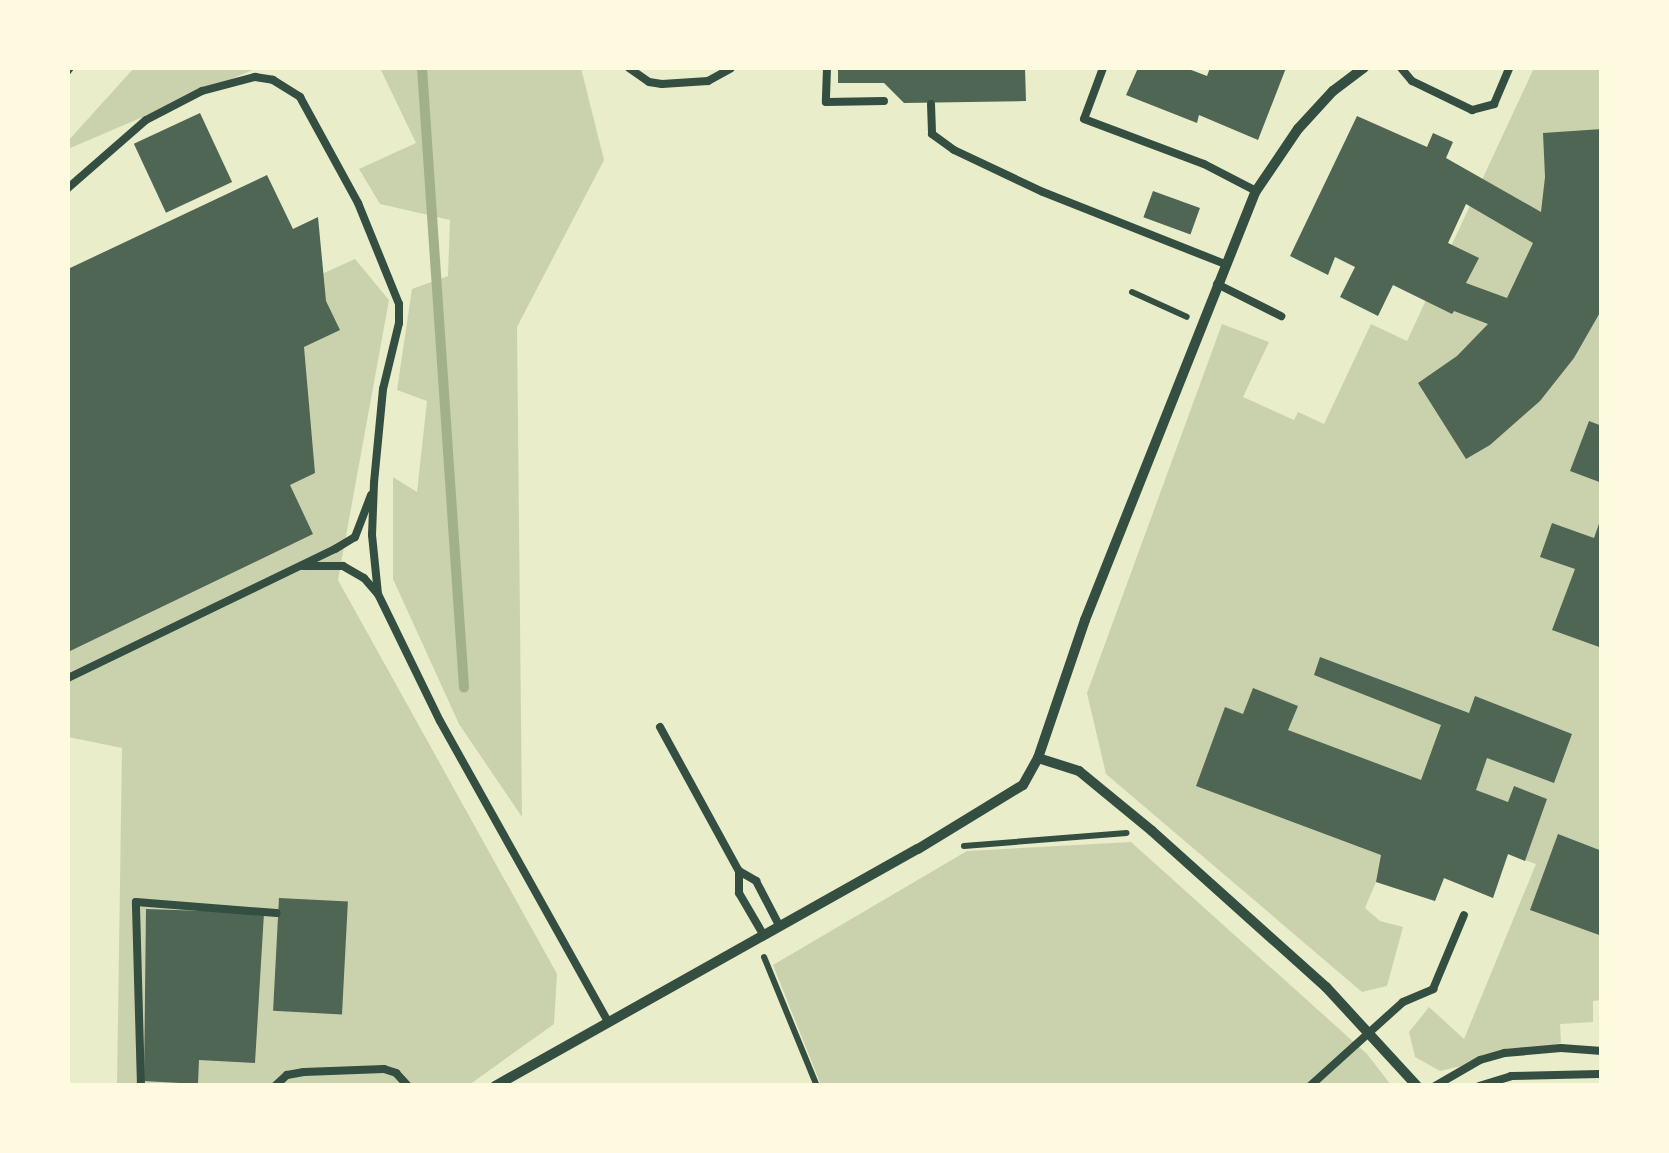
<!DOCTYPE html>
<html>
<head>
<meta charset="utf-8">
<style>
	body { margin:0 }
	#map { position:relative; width:1669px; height:1153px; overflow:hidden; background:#e9edc9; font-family:Bitter,serif }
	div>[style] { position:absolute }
	.green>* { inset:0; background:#cad2ad }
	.stream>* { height:10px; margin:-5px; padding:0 5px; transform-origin:5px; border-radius:5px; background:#a3b18a }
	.building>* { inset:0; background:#4f6655; transform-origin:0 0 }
	.path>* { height:6px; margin:-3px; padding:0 3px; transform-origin:3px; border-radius:3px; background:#344e41 }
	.service>* { height:8px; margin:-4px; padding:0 4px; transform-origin:4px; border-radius:4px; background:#344e41 }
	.minor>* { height:10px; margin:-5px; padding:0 5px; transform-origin:5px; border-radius:5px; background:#344e41 }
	span { translate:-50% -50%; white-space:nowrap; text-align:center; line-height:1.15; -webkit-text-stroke:10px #fefae0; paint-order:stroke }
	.frame { position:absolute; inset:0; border:70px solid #fefae0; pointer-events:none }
</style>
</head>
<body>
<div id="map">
	<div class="green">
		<i style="clip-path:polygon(134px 68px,257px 68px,68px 149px,68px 141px)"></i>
		<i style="clip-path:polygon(380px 68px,581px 68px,604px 160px,517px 327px,522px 817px,459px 724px,393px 579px,393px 477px,417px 492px,427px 401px,397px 390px,412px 289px,448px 276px,450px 220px,380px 204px,359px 169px,416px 143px)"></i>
		<i style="clip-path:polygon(1534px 68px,1601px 68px,1602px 1000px,1593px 1001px,1593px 1022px,1560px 1024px,1561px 1043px,1440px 1071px,1415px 1057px,1409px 1032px,1429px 1007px,1464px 1039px,1536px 864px,1508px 854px,1493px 898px,1444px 878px,1435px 901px,1376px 882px,1365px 908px,1380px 921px,1403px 927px,1387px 986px,1362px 992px,1106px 774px,1087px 693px,1222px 324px,1269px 342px,1243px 397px,1294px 420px,1298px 412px,1324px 424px,1371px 324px,1407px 341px)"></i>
		<i style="clip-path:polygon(355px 259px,389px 300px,338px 580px,557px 974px,554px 1024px,469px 1085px,117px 1085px,122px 748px,68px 737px,68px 389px)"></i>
		<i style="clip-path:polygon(1131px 842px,1367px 1054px,1391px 1085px,821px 1085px,773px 965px,967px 851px)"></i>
	</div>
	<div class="stream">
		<i style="left:422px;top:68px;width:621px;rotate:86.12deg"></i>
	</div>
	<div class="building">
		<i style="clip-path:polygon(838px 68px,1025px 68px,1026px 101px,904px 103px,884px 83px,838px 83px)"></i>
		<i style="clip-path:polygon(1138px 68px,1186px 68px,1207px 76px,1210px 68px,1286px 68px,1258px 140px,1199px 115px,1197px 123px,1126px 95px)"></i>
		<i style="left:200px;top:113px;width:76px;height:73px;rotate:65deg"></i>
		<i style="clip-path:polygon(evenodd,1357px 116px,1427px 147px,1433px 133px,1453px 142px,1446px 158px,1541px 212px,1545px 177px,1543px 133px,1602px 129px,1602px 309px,1574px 358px,1540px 401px,1490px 445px,1466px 459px,1418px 383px,1457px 356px,1488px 324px,1454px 311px,1452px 314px,1393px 285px,1378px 316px,1340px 297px,1355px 267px,1335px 257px,1328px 275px,1290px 256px,1357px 116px,1466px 204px,1533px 243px,1507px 298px,1466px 283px,1479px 258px,1448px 243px,1466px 204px)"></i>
		<i style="clip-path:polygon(267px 175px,293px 229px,318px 217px,326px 301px,340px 330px,304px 347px,315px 473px,290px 485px,313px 534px,68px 652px,68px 269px)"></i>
		<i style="left:1153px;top:191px;width:50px;height:28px;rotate:20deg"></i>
		<i style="clip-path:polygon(1589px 421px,1602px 426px,1602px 483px,1570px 471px)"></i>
		<i style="clip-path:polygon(1601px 518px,1602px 518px,1602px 648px,1552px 630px,1575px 569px,1540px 557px,1552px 523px,1594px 538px)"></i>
		<i style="clip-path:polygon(1320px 657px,1469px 713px,1475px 696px,1572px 734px,1554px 783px,1487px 758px,1476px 790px,1508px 802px,1514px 786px,1547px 799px,1525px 861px,1508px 854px,1493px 898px,1444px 878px,1435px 901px,1376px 882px,1381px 855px,1196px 786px,1225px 707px,1243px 714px,1253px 688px,1298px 706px,1288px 730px,1421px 780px,1441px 725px,1314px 675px)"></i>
		<i style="clip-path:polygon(1558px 834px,1602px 851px,1602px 936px,1530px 910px)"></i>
		<i style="left:279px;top:898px;width:69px;height:113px;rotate:3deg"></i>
		<i style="clip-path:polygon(146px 909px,264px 913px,255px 1063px,199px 1060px,198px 1084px,144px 1081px)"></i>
	</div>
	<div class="path">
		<i style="left:68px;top:72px;width:5px;rotate:-53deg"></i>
		<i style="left:1132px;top:292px;width:60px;rotate:24.4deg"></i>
		<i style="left:964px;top:846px;width:163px;rotate:-4.6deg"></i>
		<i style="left:764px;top:957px;width:139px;rotate:67.7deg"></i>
	</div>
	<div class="service">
		<i style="left:629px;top:68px;width:24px;rotate:35deg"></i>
		<i style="left:649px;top:82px;width:13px;rotate:9deg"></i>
		<i style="left:662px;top:84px;width:46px;rotate:-3.7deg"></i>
		<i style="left:708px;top:81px;width:26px;rotate:-29deg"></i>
		<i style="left:827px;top:68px;width:34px;rotate:92deg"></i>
		<i style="left:826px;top:102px;width:58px;rotate:-1deg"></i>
		<i style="left:1103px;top:68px;width:54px;rotate:110.4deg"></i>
		<i style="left:1084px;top:119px;width:128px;rotate:20.6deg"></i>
		<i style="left:1204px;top:164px;width:59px;rotate:27.4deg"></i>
		<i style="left:1401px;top:68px;width:17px;rotate:50deg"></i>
		<i style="left:1412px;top:81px;width:67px;rotate:25.8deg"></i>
		<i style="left:1472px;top:110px;width:23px;rotate:-15deg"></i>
		<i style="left:1494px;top:104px;width:39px;rotate:-67deg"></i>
		<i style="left:931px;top:104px;width:30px;rotate:88deg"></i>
		<i style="left:932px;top:134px;width:27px;rotate:36deg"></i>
		<i style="left:954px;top:150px;width:98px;rotate:25.3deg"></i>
		<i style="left:1043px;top:192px;width:196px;rotate:21.6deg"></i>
		<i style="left:68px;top:188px;width:103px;rotate:-41.1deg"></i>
		<i style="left:146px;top:120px;width:63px;rotate:-27.4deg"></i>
		<i style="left:202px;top:91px;width:55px;rotate:-14.8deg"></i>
		<i style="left:255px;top:77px;width:18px;rotate:9deg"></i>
		<i style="left:273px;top:80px;width:32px;rotate:32deg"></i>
		<i style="left:300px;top:97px;width:121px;rotate:61.3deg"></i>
		<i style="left:358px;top:203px;width:109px;rotate:67.9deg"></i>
		<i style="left:399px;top:304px;width:19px;rotate:90deg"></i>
		<i style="left:399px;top:323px;width:68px;rotate:103.6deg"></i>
		<i style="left:383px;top:389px;width:94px;rotate:95.5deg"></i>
		<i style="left:374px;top:483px;width:52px;rotate:92.2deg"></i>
		<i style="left:372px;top:535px;width:59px;rotate:84.2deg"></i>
		<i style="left:1217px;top:284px;width:72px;rotate:26.6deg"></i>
		<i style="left:303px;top:566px;width:40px"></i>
		<i style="left:343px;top:566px;width:24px;rotate:30deg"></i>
		<i style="left:364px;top:578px;width:21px;rotate:49deg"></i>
		<i style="left:378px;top:594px;width:141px;rotate:64deg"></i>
		<i style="left:440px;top:721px;width:344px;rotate:60.8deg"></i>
		<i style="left:68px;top:678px;width:297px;rotate:-25.8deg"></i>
		<i style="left:335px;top:549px;width:23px;rotate:-31deg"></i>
		<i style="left:355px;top:537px;width:45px;rotate:-69.1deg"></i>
		<i style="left:660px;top:727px;width:164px;rotate:61.3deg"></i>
		<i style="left:739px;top:871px;width:22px;rotate:90deg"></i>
		<i style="left:739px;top:893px;width:48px;rotate:59.7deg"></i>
		<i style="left:739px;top:871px;width:20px;rotate:30deg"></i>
		<i style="left:756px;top:881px;width:50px;rotate:62.4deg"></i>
		<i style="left:141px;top:1086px;width:184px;rotate:-91.6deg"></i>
		<i style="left:136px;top:902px;width:141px;rotate:4.5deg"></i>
		<i style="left:275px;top:1086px;width:16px;rotate:-43deg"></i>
		<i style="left:287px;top:1075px;width:17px;rotate:-10deg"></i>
		<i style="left:304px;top:1072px;width:80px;rotate:-2.1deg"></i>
		<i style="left:384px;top:1069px;width:13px;rotate:18deg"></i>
		<i style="left:396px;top:1073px;width:18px;rotate:47deg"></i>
		<i style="left:1310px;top:1086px;width:125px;rotate:-42.1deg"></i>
		<i style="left:1403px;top:1002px;width:33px;rotate:-23deg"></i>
		<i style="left:1433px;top:989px;width:80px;rotate:-67.3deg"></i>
		<i style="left:1435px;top:1086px;width:52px;rotate:-30deg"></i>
		<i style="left:1480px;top:1060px;width:26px;rotate:-16deg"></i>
		<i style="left:1505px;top:1053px;width:56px;rotate:-5.1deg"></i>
		<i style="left:1561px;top:1048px;width:41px;rotate:4.2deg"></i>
		<i style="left:1479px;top:1086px;width:34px;rotate:-17deg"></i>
		<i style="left:1511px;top:1076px;width:88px;rotate:-1.3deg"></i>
	</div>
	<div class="minor">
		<i style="left:1038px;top:758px;width:43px;rotate:17.6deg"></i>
		<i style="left:1079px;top:771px;width:94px;rotate:39.4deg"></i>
		<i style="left:1152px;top:831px;width:234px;rotate:41.9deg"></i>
		<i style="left:1326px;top:987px;width:134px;rotate:47.4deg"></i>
		<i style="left:495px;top:1086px;width:485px;rotate:-29.3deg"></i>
		<i style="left:918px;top:849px;width:123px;rotate:-31.4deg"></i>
		<i style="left:1023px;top:785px;width:31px;rotate:-61deg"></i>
		<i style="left:1038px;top:758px;width:146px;rotate:-71.2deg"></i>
		<i style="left:1085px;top:620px;width:462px;rotate:-68.3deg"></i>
		<i style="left:1256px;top:191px;width:75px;rotate:-55.9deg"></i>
		<i style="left:1298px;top:129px;width:52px;rotate:-47.4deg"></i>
		<i style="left:1333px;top:91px;width:39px;rotate:-37deg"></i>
	</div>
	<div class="frame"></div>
</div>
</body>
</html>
